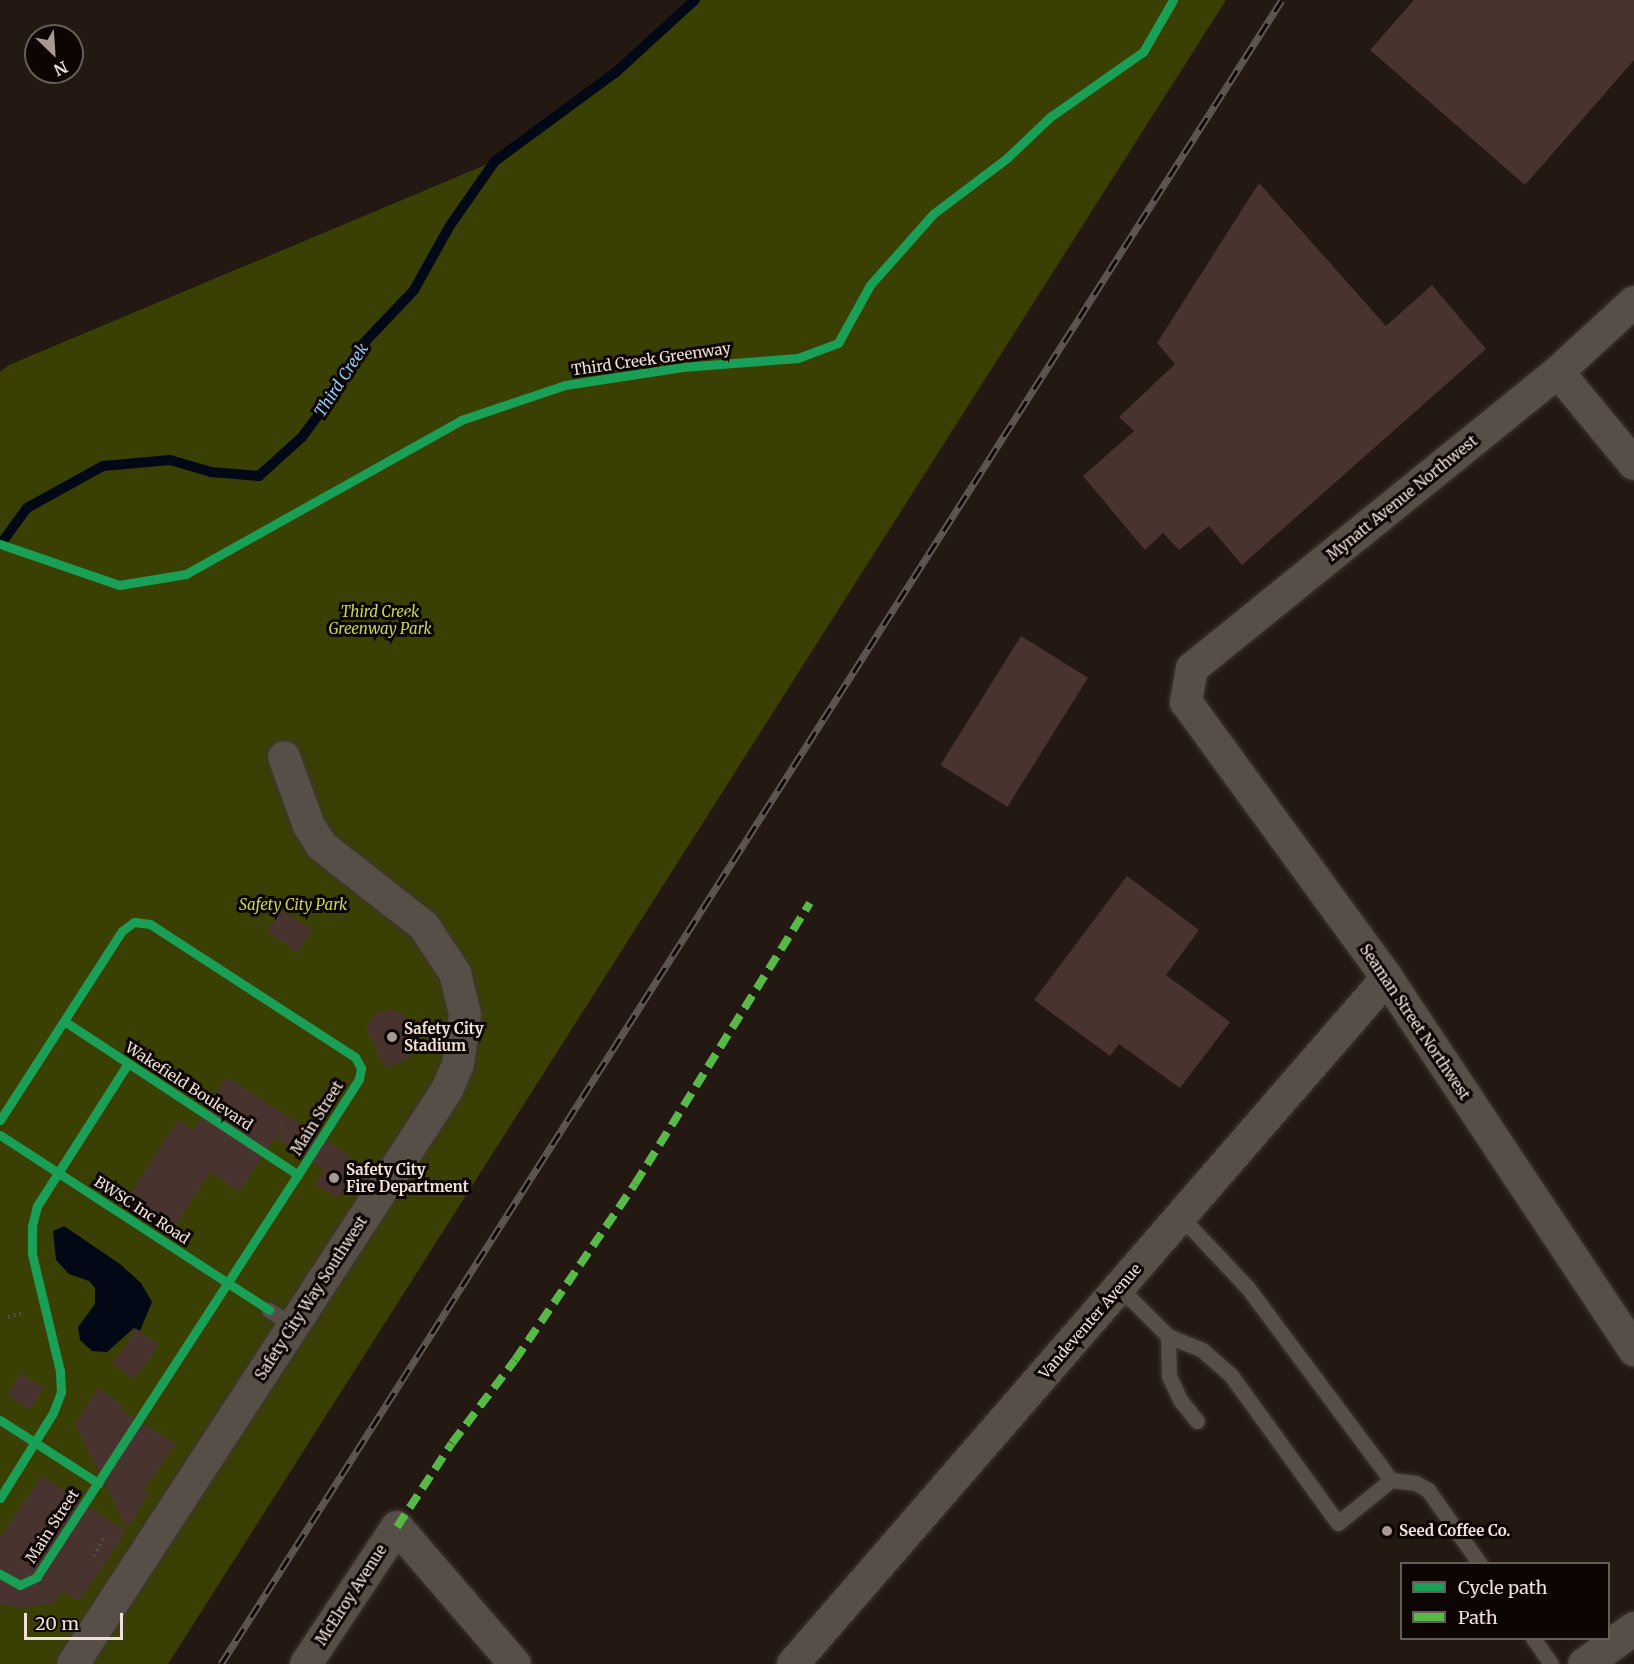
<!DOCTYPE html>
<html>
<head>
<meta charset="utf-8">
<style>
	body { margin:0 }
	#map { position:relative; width:1634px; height:1664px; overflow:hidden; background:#241912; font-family:Merriweather,serif }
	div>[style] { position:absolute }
	.green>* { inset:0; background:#3a4004 }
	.water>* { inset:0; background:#030816 }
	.stream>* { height:10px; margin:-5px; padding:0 5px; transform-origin:5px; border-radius:5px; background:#030816 }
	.building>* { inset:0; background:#48332e; transform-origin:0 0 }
	.path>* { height:4px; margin-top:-2px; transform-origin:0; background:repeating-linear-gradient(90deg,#58504b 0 1.5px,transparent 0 6px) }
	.roads { filter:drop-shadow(0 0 2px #3e3530) drop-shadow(0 0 2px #3e3530) }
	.service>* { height:15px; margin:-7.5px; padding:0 7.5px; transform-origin:7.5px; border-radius:7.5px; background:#574e48 }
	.minor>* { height:32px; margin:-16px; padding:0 16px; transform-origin:16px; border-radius:16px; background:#574e48 }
	.tertiary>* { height:33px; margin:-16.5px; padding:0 16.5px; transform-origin:16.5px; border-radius:16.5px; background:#574e48 }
	.rail>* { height:7px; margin-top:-3.5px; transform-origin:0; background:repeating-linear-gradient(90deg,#0d0503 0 14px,#605953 0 28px); box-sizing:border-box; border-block:2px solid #605953 }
	.quiet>* { height:8px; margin-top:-4px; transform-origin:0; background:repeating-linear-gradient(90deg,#58b947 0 15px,transparent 0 23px) }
	.cycleway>* { height:9px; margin:-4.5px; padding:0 4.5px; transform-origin:4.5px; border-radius:4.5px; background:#1a9f57 }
	.dots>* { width:16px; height:16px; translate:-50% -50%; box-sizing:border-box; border:3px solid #0d0503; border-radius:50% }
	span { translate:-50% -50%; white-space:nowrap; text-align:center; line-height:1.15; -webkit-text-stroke:6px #0d0503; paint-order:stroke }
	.street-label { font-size:15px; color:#efe0d8 }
	.park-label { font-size:15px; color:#c6d85b; font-style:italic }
	.poi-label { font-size:15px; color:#efe0d8; font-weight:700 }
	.left { translate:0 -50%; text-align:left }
	.water-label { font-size:16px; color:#8fcafa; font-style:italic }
	.legend { position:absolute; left:1400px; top:1562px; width:210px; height:78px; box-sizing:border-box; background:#0d0503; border:2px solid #675d58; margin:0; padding:8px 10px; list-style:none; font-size:18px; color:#efe0d8 }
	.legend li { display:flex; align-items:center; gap:12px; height:30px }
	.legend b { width:30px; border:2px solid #675d58 }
	.north { position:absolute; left:24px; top:24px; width:60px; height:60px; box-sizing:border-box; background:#0d0503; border:2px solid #675d58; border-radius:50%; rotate:155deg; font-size:16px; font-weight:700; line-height:24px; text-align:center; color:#efe0d8 }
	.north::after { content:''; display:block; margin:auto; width:21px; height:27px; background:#a89a93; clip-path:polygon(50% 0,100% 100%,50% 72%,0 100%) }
	.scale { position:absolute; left:24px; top:1613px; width:99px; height:27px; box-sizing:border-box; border:3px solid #efe0d8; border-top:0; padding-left:8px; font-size:18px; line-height:21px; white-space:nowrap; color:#efe0d8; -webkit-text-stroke:4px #0d0503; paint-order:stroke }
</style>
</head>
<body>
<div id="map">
	<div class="green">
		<i style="clip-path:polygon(695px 0,1226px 0,168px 1664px,0 1664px,0 372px,9px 365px,495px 161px,615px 73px)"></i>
	</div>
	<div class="water">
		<i style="clip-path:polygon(64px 1226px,120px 1264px,141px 1283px,152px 1302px,140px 1331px,134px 1328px,107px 1352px,92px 1351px,80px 1340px,78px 1327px,95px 1304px,95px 1288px,89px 1281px,69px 1274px,56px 1260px,53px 1231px)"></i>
	</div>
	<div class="stream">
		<i style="left:0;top:545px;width:46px;rotate:-53.9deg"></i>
		<i style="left:27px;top:508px;width:87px;rotate:-28.9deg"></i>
		<i style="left:103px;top:466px;width:67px;rotate:-5.1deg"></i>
		<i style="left:170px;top:460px;width:43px;rotate:16.3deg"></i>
		<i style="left:211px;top:472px;width:48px;rotate:4.8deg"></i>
		<i style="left:259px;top:476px;width:58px;rotate:-42.2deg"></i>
		<i style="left:302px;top:437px;width:60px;rotate:-53.1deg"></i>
		<i style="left:338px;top:389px;width:47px;rotate:-62.4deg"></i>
		<i style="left:360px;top:347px;width:79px;rotate:-46.5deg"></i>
		<i style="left:414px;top:290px;width:72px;rotate:-60.9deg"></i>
		<i style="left:449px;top:227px;width:80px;rotate:-55.1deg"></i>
		<i style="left:495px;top:161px;width:149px;rotate:-36.3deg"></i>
		<i style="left:615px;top:73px;width:108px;rotate:-42.4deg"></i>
	</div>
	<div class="building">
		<i style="clip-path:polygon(1414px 0,1634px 0,1634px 60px,1525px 185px,1370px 50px)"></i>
		<i style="clip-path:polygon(1259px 183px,1386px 326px,1432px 285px,1486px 349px,1242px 565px,1209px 526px,1179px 550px,1163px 533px,1145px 550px,1083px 476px,1134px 431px,1119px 417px,1175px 364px,1157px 343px)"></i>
		<i style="left:1021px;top:636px;width:79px;height:152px;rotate:32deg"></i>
		<i style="clip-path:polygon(1127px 876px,1199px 930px,1166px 975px,1230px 1022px,1180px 1088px,1119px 1044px,1110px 1056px,1034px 1000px)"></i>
		<i style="left:281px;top:910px;width:37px;height:26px;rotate:33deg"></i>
		<i style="clip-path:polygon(390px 1009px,406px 1016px,418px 1042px,409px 1059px,386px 1068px,366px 1028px,374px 1015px)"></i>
		<i style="clip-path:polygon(227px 1077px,289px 1117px,239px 1191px,210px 1172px,175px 1226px,128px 1196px,178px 1120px,193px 1130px)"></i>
		<i style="clip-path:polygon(290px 1117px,353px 1159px,351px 1163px,357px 1167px,337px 1198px,315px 1184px,324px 1169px,276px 1138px)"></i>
		<i style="left:137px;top:1329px;width:27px;height:42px;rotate:36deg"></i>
		<i style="left:21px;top:1373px;width:27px;height:26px;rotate:33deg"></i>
		<i style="clip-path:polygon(98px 1388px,122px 1405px,119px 1409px,175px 1444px,144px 1490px,149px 1493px,127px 1529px,75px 1424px)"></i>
		<i style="clip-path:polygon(42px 1476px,126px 1531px,80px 1601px,62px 1591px,53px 1603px,22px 1608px,0 1604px,0 1537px)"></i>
	</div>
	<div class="path">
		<i style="left:8px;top:1317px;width:15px;rotate:-16deg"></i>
		<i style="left:94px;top:1556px;width:21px;rotate:-61deg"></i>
	</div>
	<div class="roads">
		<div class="service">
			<i style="left:1119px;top:1287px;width:69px;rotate:45deg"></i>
			<i style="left:1168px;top:1336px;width:37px;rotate:22deg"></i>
			<i style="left:1202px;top:1350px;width:37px;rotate:41deg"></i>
			<i style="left:1230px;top:1374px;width:184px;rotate:54.1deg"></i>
			<i style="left:1338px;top:1523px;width:68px;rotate:-39.1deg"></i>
			<i style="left:1391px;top:1480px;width:241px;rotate:-126.7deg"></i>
			<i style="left:1247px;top:1287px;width:96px;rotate:-133.3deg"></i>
			<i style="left:269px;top:1310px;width:29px;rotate:34deg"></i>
			<i style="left:1168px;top:1336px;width:40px;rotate:88.6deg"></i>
			<i style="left:1169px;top:1376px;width:26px;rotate:65deg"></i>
			<i style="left:1180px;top:1400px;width:27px;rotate:51deg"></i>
			<i style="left:1391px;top:1480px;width:25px;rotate:7deg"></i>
			<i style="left:1416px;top:1483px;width:14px;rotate:30deg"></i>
			<i style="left:1428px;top:1490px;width:90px;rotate:54.9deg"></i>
			<i style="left:1533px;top:1638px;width:32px;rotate:55deg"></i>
		</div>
		<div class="minor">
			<i style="left:1634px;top:302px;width:103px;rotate:137.4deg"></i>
			<i style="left:1558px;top:372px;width:471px;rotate:141deg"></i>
			<i style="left:1192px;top:668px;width:35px;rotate:100deg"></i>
			<i style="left:1186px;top:702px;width:341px;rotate:53.9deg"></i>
			<i style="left:1387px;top:978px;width:447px;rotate:56.4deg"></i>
			<i style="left:1558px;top:372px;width:119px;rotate:50.4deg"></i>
			<i style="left:73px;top:1664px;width:685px;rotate:-56.91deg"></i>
			<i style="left:447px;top:1090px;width:28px;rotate:-67deg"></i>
			<i style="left:458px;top:1064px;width:50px;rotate:-82deg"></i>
			<i style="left:465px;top:1014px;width:42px;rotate:-103.7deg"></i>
			<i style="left:455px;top:973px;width:56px;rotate:-123.4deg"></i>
			<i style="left:424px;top:926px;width:130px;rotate:-141.9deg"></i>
			<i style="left:322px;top:846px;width:24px;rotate:-123deg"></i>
			<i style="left:309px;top:826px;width:73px;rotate:-109.9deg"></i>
			<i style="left:306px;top:1664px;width:164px;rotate:-56.4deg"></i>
			<i style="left:397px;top:1527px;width:181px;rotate:49.3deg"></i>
			<i style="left:793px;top:1664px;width:907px;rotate:-49.11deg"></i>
		</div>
		<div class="tertiary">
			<i style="left:1584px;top:1664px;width:62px;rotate:-35.8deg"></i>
		</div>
	</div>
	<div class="rail">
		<i style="left:221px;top:1664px;width:1973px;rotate:-57.48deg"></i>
	</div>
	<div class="quiet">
		<i style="left:397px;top:1527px;width:100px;rotate:-56.8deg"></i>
		<i style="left:452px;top:1443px;width:104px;rotate:-52.8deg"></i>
		<i style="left:515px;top:1360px;width:213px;rotate:-55.7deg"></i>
		<i style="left:635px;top:1184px;width:331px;rotate:-58.1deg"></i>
	</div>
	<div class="cycleway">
		<i style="left:0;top:544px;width:126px;rotate:19deg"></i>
		<i style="left:119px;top:585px;width:68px;rotate:-9.3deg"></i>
		<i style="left:186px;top:574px;width:315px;rotate:-29.2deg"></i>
		<i style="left:461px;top:420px;width:110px;rotate:-18.6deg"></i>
		<i style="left:565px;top:385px;width:119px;rotate:-8.7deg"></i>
		<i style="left:683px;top:367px;width:115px;rotate:-4.5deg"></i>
		<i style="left:798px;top:358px;width:43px;rotate:-20.6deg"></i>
		<i style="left:838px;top:343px;width:66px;rotate:-61.1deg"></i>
		<i style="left:870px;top:285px;width:95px;rotate:-48.4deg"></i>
		<i style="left:933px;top:214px;width:93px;rotate:-37.1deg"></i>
		<i style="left:1007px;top:158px;width:59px;rotate:-43.6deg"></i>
		<i style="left:1050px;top:117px;width:113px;rotate:-35deg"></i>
		<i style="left:1143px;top:52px;width:60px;rotate:-60deg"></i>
		<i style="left:64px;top:1021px;width:280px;rotate:33.3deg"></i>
		<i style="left:0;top:1120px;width:225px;rotate:-57.2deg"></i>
		<i style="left:122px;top:931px;width:15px;rotate:-37deg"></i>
		<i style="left:134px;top:922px;width:16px;rotate:7deg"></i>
		<i style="left:150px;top:924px;width:244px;rotate:33deg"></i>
		<i style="left:355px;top:1057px;width:13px;rotate:61deg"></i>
		<i style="left:361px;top:1068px;width:11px;rotate:100deg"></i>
		<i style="left:359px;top:1079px;width:98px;rotate:122.6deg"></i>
		<i style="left:306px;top:1162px;width:495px;rotate:123deg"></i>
		<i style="left:37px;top:1577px;width:19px;rotate:155deg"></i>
		<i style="left:20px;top:1585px;width:23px;rotate:-151deg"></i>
		<i style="left:0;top:1135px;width:321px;rotate:33deg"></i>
		<i style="left:0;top:1420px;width:117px;rotate:32.7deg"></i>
		<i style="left:0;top:1498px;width:100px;rotate:-58.1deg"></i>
		<i style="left:53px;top:1413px;width:22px;rotate:-69deg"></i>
		<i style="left:61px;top:1392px;width:21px;rotate:-93deg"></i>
		<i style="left:60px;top:1371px;width:120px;rotate:-103.5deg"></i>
		<i style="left:32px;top:1254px;width:28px;rotate:-90deg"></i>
		<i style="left:32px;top:1226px;width:21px;rotate:-76deg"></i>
		<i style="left:37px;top:1206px;width:169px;rotate:-57.5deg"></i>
	</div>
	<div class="dots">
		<i style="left:392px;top:1037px;background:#a89a93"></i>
		<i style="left:334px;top:1178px;background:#a89a93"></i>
		<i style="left:1387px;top:1531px;background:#a89a93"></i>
	</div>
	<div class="street-label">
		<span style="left:651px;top:359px;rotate:-8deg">Third Creek Greenway</span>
		<span style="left:1402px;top:498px;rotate:-39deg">Mynatt Avenue Northwest</span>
		<span style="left:1415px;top:1022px;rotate:56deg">Seaman Street Northwest</span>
		<span style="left:189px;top:1086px;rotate:33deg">Wakefield Boulevard</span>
		<span style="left:317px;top:1118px;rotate:-58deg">Main Street</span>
		<span style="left:142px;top:1210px;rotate:33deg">BWSC Inc Road</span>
		<span style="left:311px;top:1298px;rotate:-57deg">Safety City Way Southwest</span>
		<span style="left:1090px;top:1321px;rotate:-49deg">Vandeventer Avenue</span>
		<span style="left:52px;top:1526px;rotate:-57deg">Main Street</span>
		<span style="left:351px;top:1595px;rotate:-57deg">McElroy Avenue</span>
	</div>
	<div class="park-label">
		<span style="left:380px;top:620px">Third Creek<br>Greenway Park</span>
		<span style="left:293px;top:905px">Safety City Park</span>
	</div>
	<div class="poi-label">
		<span class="left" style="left:404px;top:1037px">Safety City<br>Stadium</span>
		<span class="left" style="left:346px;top:1178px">Safety City<br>Fire Department</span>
		<span class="left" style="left:1399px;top:1531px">Seed Coffee Co.</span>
	</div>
	<div class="water-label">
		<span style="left:341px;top:380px;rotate:-57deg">Third Creek</span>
	</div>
	<ul class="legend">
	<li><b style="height:8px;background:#1a9f57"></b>Cycle path</li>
	<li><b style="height:8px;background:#58b947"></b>Path</li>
	</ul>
	<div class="north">N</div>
	<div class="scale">20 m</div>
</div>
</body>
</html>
